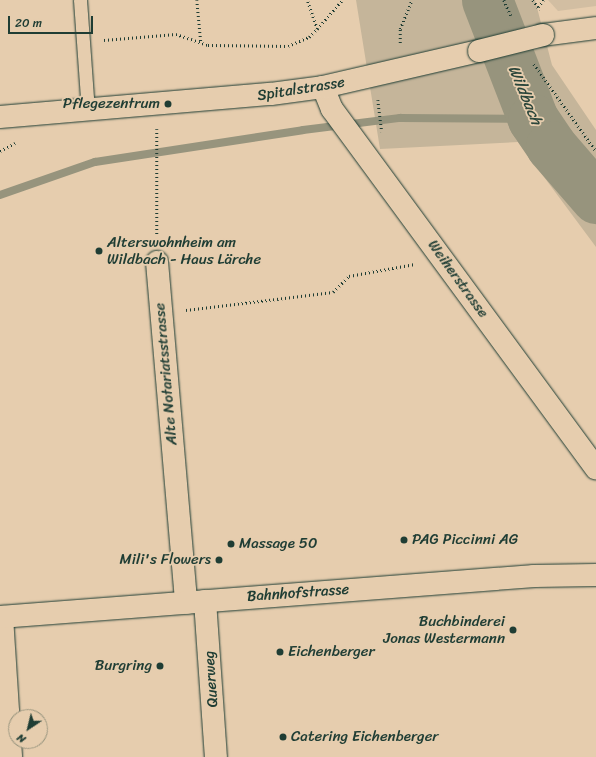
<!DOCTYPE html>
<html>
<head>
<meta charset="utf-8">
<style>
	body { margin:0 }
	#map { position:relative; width:596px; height:757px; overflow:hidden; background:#e6cdae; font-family:Sriracha,sans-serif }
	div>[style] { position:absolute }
	.built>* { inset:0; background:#d2bea2 }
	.green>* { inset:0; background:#c5b59a }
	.stream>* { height:8px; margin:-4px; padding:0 4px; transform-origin:4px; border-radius:4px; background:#97947d }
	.river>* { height:51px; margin:-25.5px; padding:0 25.5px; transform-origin:25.5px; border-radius:25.5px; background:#97947d }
	.path>* { height:2.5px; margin-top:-1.25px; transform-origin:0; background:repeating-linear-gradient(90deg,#1f3d34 0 1px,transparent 0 4px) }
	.roads { filter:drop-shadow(0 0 1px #1f3d34) drop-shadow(0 0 1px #1f3d34) }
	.service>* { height:13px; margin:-6.5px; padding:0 6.5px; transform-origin:6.5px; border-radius:6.5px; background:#e6cdae }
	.minor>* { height:22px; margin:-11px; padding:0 11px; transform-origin:11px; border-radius:11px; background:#e6cdae }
	.tertiary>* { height:22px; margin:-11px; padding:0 11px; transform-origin:11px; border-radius:11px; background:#e6cdae }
	.secondary>* { height:22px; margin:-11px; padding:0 11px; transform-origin:11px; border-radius:11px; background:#e6cdae }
	.bridges { filter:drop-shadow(0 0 1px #1f3d34) drop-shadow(0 0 1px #1f3d34) }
	.tertiary-bridge>* { height:22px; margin:-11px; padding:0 11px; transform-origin:11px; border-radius:11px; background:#e6cdae }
	.dots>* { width:11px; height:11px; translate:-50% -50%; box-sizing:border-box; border:2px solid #e6cdae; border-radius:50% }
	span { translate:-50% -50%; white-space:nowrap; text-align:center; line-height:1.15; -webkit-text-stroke:3.5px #e6cdae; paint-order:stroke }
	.street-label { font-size:15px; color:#1f3d34 }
	.poi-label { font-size:15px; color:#1f3d34 }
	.right { translate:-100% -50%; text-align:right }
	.left { translate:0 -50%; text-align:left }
	.water-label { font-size:16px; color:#2b463b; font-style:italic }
	.north { position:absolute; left:8px; top:709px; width:40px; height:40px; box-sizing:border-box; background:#e6cdae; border:1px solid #96937d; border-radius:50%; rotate:215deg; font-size:11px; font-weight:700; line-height:16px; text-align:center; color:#1f3d34 }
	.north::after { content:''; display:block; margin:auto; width:14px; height:18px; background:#1f3d34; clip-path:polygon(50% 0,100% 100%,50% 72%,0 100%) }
	.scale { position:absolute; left:8px; top:16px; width:85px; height:18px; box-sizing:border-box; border:2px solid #1f3d34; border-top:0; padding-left:5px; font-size:12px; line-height:14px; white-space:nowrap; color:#1f3d34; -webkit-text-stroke:3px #e6cdae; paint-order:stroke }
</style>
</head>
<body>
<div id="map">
	<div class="built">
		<i style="clip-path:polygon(548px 0,596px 0,596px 6px,558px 11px)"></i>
	</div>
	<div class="green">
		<i style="clip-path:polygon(356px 0,535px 0,552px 65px,596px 130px,596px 247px,518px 142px,380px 149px)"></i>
	</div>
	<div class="stream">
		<i style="left:0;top:195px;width:101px;rotate:-19.2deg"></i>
		<i style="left:95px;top:162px;width:210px;rotate:-8.7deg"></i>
		<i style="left:303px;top:130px;width:98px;rotate:-7.1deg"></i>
		<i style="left:400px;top:118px;width:133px;rotate:0.4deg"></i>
	</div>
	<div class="river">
		<i style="left:487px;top:0;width:128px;rotate:68.9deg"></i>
		<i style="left:533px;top:119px;width:32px;rotate:56deg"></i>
		<i style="left:551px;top:146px;width:69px;rotate:49.1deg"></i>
	</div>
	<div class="path">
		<i style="left:197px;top:0;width:42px;rotate:84.6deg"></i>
		<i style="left:504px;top:0;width:17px;rotate:66deg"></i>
		<i style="left:533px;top:0;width:12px;rotate:55deg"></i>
		<i style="left:538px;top:7px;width:9px;rotate:-54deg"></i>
		<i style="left:317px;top:29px;width:38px;rotate:-49deg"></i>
		<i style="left:104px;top:40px;width:72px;rotate:-4.8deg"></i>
		<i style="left:176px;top:34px;width:34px;rotate:19deg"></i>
		<i style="left:208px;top:45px;width:80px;rotate:0.7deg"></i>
		<i style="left:288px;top:46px;width:23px;rotate:-23deg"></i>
		<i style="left:309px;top:37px;width:11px;rotate:-45deg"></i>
		<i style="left:317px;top:29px;width:31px;rotate:-109deg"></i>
		<i style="left:400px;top:43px;width:14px;rotate:-90deg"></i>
		<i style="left:400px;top:29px;width:31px;rotate:-68deg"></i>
		<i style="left:534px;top:64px;width:107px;rotate:54.5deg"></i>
		<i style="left:378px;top:100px;width:32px;rotate:83deg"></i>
		<i style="left:157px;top:129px;width:107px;rotate:90deg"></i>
		<i style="left:0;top:151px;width:17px;rotate:-28deg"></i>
		<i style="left:186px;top:310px;width:148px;rotate:-7deg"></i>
		<i style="left:333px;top:292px;width:23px;rotate:-45deg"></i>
		<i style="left:349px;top:276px;width:67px;rotate:-10.3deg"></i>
	</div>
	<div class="roads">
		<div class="service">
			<i style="left:80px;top:0;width:111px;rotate:85.9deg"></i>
		</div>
		<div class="minor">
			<i style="left:323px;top:87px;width:24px;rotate:68deg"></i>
			<i style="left:332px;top:109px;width:446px;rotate:53.7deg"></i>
			<i style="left:157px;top:262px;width:342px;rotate:85.1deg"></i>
			<i style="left:205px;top:601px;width:156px;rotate:86deg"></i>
			<i style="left:2px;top:617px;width:140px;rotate:86.3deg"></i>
		</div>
		<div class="tertiary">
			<i style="left:543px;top:35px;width:53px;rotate:-7.5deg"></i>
			<i style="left:0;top:117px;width:272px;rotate:-4.9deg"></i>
			<i style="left:271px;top:94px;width:52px;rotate:-7.7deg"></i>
			<i style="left:323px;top:87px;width:160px;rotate:-13deg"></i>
		</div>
		<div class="secondary">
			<i style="left:0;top:617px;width:536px;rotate:-4.39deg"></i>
			<i style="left:534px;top:576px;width:62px;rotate:-0.9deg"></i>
		</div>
	</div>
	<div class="bridges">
		<div class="tertiary-bridge">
			<i style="left:479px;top:51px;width:66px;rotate:-14deg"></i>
		</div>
	</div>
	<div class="dots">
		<i style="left:168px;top:104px;background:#1f3d34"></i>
		<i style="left:99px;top:251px;background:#1f3d34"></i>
		<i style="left:404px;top:540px;background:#1f3d34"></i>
		<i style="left:231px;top:544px;background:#1f3d34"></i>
		<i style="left:219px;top:560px;background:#1f3d34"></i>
		<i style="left:513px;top:630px;background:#1f3d34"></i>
		<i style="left:280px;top:652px;background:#1f3d34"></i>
		<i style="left:160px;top:666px;background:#1f3d34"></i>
		<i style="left:283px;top:737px;background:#1f3d34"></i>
	</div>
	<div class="street-label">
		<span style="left:301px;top:89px;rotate:-9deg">Spitalstrasse</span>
		<span style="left:458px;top:279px;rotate:54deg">Weiherstrasse</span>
		<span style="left:166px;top:374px;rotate:-95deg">Alte Notariatsstrasse</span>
		<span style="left:298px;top:593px;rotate:-4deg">Bahnhofstrasse</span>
		<span style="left:211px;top:679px;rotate:-94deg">Querweg</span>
	</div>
	<div class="poi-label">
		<span class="right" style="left:160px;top:104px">Pflegezentrum</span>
		<span class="left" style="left:107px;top:251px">Alterswohnheim am<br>Wildbach - Haus Lärche</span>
		<span class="left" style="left:412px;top:540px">PAG Piccinni AG</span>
		<span class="left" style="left:239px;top:544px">Massage 50</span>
		<span class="right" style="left:211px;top:560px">Mili's Flowers</span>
		<span class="right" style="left:505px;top:630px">Buchbinderei<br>Jonas Westermann</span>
		<span class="left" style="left:288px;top:652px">Eichenberger</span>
		<span class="right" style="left:152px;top:666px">Burgring</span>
		<span class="left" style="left:291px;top:737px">Catering Eichenberger</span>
	</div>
	<div class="water-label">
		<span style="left:525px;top:95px;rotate:67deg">Wildbach</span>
	</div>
	<div class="north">N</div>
	<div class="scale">20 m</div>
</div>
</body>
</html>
